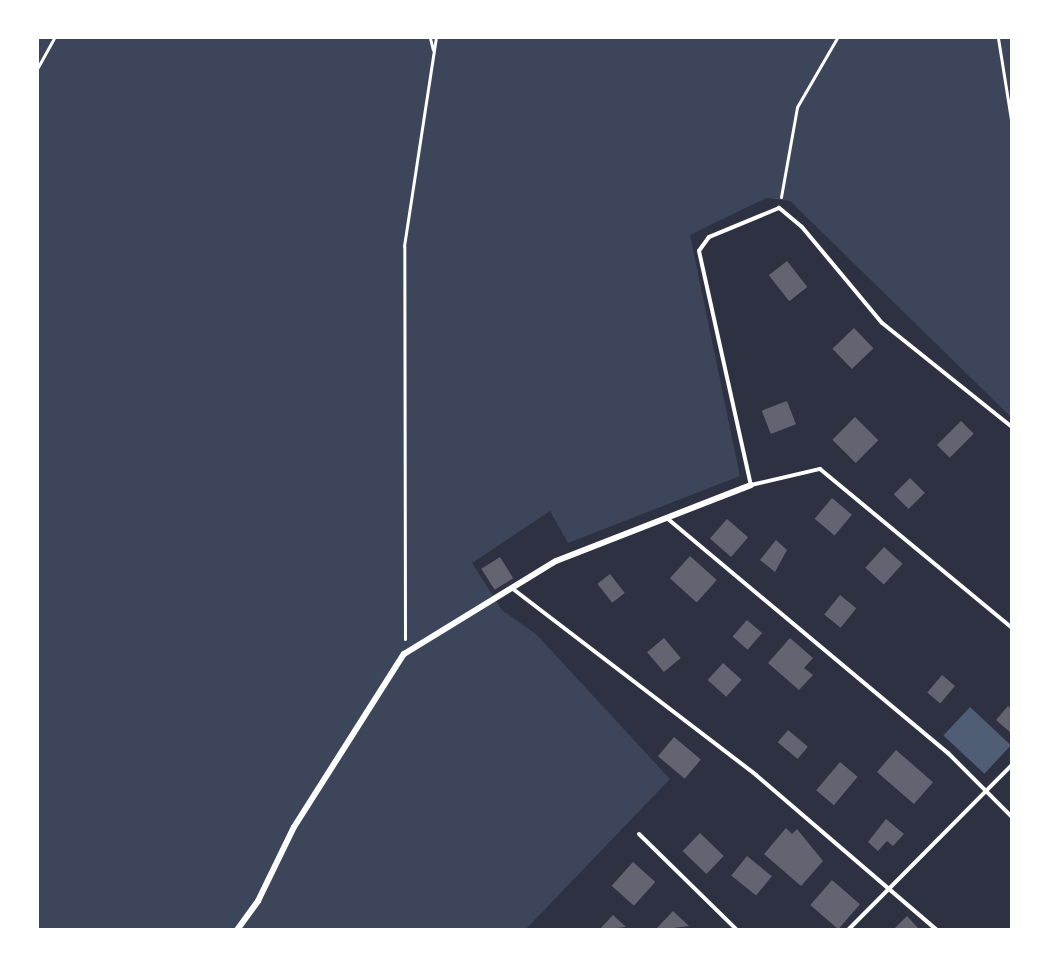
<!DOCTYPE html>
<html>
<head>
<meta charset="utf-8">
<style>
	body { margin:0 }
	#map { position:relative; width:1049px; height:967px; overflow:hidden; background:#2d3142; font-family:"Alegreya Sans",sans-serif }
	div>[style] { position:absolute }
	.green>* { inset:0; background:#3c4559 }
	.water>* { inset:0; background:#4f5d75; transform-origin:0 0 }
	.building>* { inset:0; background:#626471; transform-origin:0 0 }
	.path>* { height:3px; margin:-1.5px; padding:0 1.5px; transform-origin:1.5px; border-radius:1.5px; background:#fff }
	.service>* { height:4px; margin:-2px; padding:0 2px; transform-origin:2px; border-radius:2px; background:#fff }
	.minor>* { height:6px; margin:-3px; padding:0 3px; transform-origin:3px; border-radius:3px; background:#fff }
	span { translate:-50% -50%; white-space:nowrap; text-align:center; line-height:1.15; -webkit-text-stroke:6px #fff; paint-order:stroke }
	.frame { position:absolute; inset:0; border:39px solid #fff; pointer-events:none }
</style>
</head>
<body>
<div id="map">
	<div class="green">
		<i style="clip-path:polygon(38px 38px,1011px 38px,1011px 417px,790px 201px,766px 198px,690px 235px,740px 476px,568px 543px,550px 511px,472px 563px,502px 610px,536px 634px,670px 779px,526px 929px,38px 929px)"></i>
	</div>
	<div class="water">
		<i style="left:970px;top:707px;width:56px;height:39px;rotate:43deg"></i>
	</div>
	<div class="building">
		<i style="left:787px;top:261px;width:33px;height:23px;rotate:52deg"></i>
		<i style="left:854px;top:328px;width:28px;height:30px;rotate:46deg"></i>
		<i style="left:787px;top:401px;width:25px;height:27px;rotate:69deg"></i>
		<i style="left:855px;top:417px;width:33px;height:32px;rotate:45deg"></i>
		<i style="left:961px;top:421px;width:18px;height:34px;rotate:45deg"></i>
		<i style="left:910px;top:478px;width:21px;height:23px;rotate:45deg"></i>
		<i style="left:832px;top:498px;width:26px;height:27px;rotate:40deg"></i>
		<i style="left:727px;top:519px;width:28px;height:26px;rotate:41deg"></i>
		<i style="clip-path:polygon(776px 540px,787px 550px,775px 572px,760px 560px)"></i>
		<i style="left:884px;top:547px;width:25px;height:28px;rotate:42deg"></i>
		<i style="left:690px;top:556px;width:36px;height:30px;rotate:42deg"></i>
		<i style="left:500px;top:557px;width:25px;height:22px;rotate:58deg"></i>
		<i style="left:610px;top:574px;width:24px;height:16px;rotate:52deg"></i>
		<i style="left:840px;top:595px;width:21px;height:25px;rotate:39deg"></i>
		<i style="left:747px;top:620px;width:20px;height:22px;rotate:41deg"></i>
		<i style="left:664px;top:638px;width:26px;height:22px;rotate:50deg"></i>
		<i style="clip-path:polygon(790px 638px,813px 658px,804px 668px,813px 675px,799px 690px,768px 663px)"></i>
		<i style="left:723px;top:663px;width:25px;height:23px;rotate:42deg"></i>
		<i style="left:942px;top:675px;width:17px;height:23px;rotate:40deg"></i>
		<i style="clip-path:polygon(1008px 706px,1012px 709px,1010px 732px,996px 720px)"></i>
		<i style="left:788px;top:730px;width:26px;height:16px;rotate:40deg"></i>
		<i style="left:674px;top:737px;width:35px;height:25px;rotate:40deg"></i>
		<i style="left:896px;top:750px;width:49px;height:29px;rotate:41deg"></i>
		<i style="left:840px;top:762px;width:23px;height:37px;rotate:40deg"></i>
		<i style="clip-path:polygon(886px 819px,904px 834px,893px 846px,887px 841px,878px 851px,868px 842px)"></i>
		<i style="clip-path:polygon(786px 828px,792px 834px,797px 829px,823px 861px,801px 886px,764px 854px)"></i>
		<i style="left:700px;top:833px;width:33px;height:25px;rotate:44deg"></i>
		<i style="left:747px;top:856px;width:32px;height:25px;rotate:39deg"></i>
		<i style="left:633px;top:862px;width:30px;height:32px;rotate:42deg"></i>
		<i style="left:832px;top:880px;width:37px;height:33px;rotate:41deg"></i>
		<i style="clip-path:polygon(673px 911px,689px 926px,658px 930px,657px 928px)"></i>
		<i style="clip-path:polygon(613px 915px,626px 927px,599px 930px)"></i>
		<i style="clip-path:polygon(907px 916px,918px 928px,893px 930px)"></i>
	</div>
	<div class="path">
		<i style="left:430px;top:38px;width:12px;rotate:76deg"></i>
		<i style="left:998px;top:38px;width:88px;rotate:80.9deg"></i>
		<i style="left:38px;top:67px;width:33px;rotate:-61deg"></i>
		<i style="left:781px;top:197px;width:91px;rotate:-79.9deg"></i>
		<i style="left:797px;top:107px;width:80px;rotate:-59.9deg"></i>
		<i style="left:405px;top:639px;width:393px;rotate:-90.1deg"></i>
		<i style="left:404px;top:246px;width:210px;rotate:-81.3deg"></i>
	</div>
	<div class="service">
		<i style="left:1012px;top:427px;width:166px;rotate:-141.3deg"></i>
		<i style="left:882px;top:323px;width:125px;rotate:-129.8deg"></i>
		<i style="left:802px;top:227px;width:30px;rotate:-140deg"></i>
		<i style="left:779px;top:208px;width:76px;rotate:157.5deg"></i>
		<i style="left:709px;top:237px;width:17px;rotate:126deg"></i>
		<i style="left:699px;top:251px;width:240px;rotate:77.5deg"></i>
		<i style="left:751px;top:485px;width:71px;rotate:-13.1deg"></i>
		<i style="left:820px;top:469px;width:249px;rotate:39.6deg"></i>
		<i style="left:668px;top:519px;width:365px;rotate:39.9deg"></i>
		<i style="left:948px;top:753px;width:91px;rotate:45deg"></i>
		<i style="left:513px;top:589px;width:306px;rotate:37.4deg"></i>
		<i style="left:756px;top:775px;width:238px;rotate:40.6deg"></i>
		<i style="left:639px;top:834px;width:137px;rotate:44.4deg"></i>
		<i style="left:848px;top:930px;width:233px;rotate:-45.2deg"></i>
	</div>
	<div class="minor">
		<i style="left:237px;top:930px;width:36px;rotate:-54deg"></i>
		<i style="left:258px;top:901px;width:82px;rotate:-64.1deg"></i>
		<i style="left:294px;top:827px;width:205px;rotate:-57.6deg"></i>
		<i style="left:404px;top:654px;width:178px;rotate:-31.5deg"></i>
		<i style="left:556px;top:561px;width:209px;rotate:-21.3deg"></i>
	</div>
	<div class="frame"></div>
</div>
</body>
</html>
